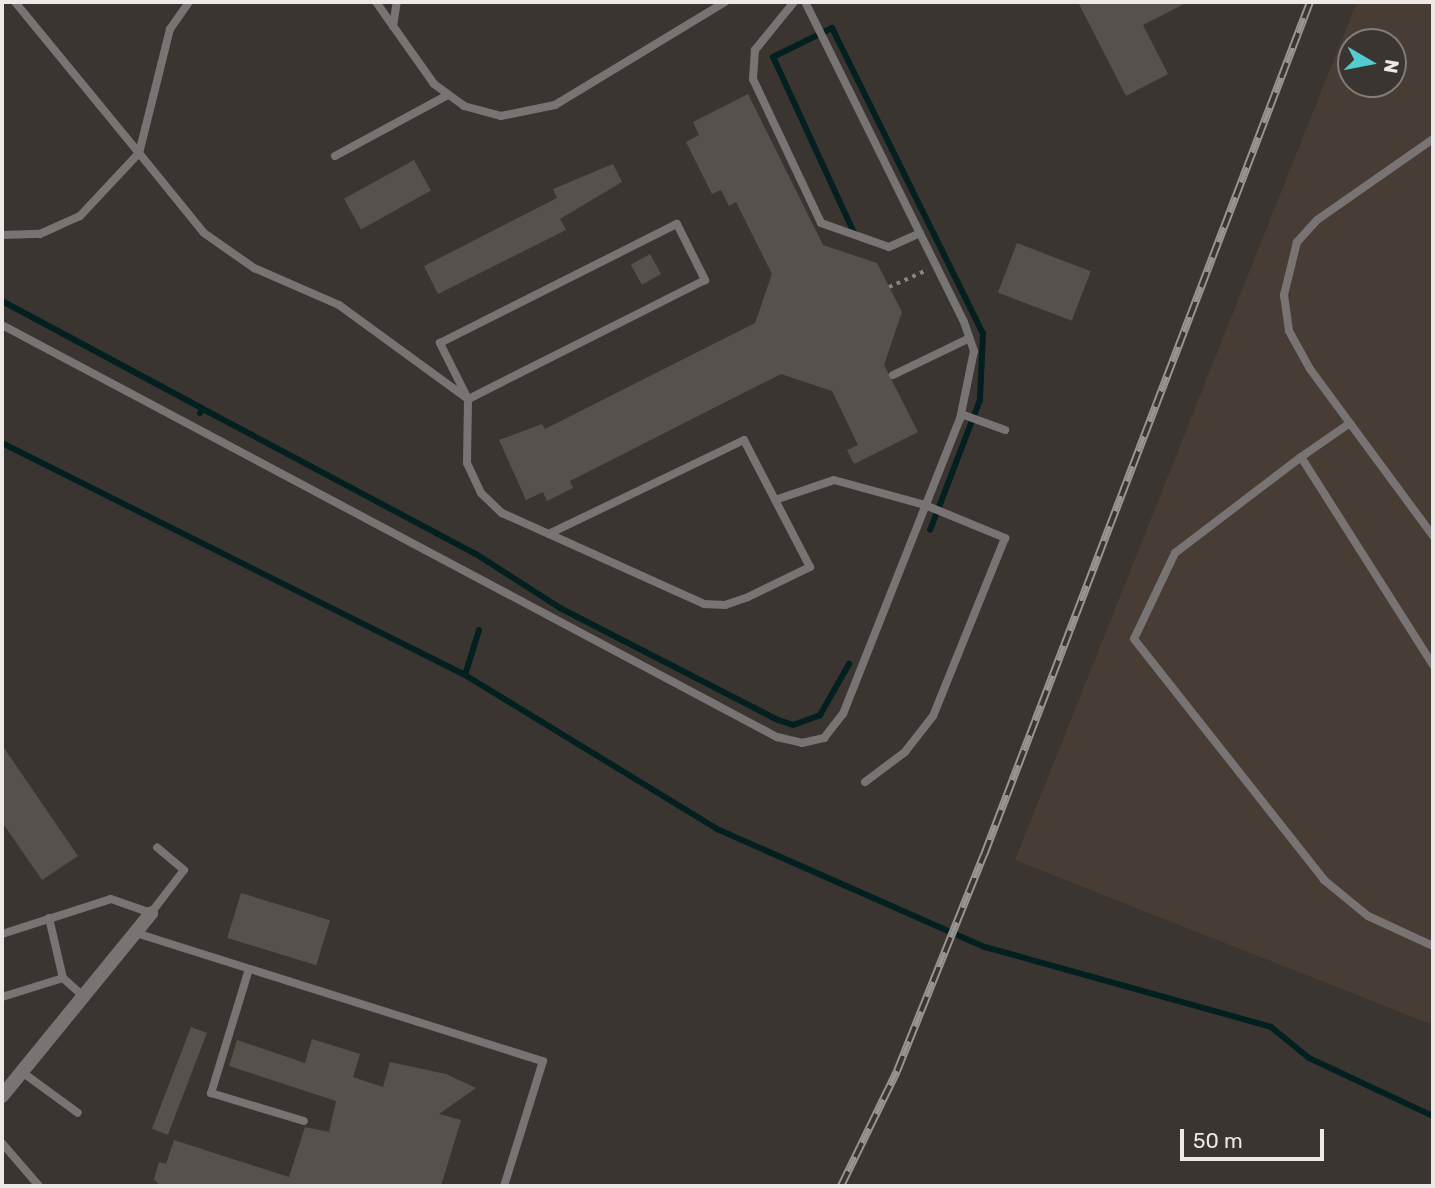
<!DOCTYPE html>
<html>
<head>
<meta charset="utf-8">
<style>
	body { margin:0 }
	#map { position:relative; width:1435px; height:1188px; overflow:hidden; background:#3b3531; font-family:Rubik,sans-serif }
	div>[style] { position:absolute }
	.built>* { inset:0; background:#483d35 }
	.stream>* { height:6px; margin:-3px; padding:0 3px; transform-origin:3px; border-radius:3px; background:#031f20 }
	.building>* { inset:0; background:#57514d; transform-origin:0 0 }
	.path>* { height:3.5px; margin-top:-1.75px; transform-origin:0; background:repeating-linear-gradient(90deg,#898481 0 3.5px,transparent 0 8.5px) }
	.lane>* { height:8px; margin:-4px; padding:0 4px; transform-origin:4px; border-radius:4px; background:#777473 }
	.street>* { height:14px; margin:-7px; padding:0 7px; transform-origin:7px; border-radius:7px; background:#777473 }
	.rail>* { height:8px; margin-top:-4px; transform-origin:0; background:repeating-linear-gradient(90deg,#3b3531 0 16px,#999491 0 32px); box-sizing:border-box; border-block:2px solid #999491 }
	span { translate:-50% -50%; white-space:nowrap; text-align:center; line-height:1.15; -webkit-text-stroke:7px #3b3531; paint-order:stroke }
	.frame { position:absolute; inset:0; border:4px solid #ede9e7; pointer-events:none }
	.north { position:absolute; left:1337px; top:28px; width:70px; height:70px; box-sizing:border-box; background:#3b3531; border:2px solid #827d7a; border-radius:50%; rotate:100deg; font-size:19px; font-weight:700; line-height:28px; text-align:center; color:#ede9e7 }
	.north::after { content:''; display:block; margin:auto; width:24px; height:32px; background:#52cdcf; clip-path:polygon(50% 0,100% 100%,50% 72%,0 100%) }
	.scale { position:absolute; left:1180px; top:1129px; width:144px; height:32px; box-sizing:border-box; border:4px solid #ede9e7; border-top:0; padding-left:9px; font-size:21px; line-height:24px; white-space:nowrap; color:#ede9e7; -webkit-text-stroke:5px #3b3531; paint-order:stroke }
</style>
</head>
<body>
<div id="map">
	<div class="built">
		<i style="clip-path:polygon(evenodd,1357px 2px,1433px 2px,1433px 1025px,1015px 860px,1357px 2px,1351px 42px,1393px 42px,1393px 84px,1351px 84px,1351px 42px)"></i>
	</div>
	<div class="stream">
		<i style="left:855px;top:235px;width:196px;rotate:-114.7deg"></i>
		<i style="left:773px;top:57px;width:66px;rotate:-26.2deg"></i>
		<i style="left:832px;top:28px;width:340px;rotate:63.7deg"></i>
		<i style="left:983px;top:333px;width:67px;rotate:92.6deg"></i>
		<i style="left:980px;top:400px;width:139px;rotate:111deg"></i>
		<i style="left:2px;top:301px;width:228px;rotate:28.2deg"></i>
		<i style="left:203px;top:409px;width:5px;rotate:127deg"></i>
		<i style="left:203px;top:409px;width:309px;rotate:28deg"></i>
		<i style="left:476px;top:554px;width:100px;rotate:32.7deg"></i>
		<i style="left:560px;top:608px;width:245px;rotate:27.2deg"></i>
		<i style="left:778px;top:720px;width:16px;rotate:18deg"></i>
		<i style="left:793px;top:725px;width:29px;rotate:-20deg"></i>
		<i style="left:820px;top:715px;width:59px;rotate:-60.4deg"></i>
		<i style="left:2px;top:443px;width:518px;rotate:26.61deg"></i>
		<i style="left:465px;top:675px;width:295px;rotate:31.4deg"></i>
		<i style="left:717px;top:829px;width:293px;rotate:23.8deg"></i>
		<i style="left:985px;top:947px;width:297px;rotate:15.6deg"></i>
		<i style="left:1271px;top:1027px;width:49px;rotate:39.2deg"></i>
		<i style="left:1309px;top:1058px;width:137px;rotate:25.1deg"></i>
		<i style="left:465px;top:675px;width:47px;rotate:-72.7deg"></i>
	</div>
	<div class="building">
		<i style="clip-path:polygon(1078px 2px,1188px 2px,1143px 25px,1168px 74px,1126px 96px)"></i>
		<i style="clip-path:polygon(748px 94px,823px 245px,877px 263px,902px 312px,884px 365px,918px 432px,854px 464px,847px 450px,858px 445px,832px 391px,781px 374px,570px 481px,573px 488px,547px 501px,543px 492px,526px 500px,499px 440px,542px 424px,545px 429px,755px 323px,772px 274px,736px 202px,729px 206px,721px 190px,712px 194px,686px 142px,699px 135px,693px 122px)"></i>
		<i style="left:414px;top:160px;width:35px;height:80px;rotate:61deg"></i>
		<i style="clip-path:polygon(613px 164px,622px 182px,560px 219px,566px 230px,438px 294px,424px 266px,557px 198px,553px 189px)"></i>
		<i style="left:1017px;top:243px;width:79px;height:53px;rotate:21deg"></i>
		<i style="left:650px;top:254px;width:23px;height:22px;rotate:61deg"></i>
		<i style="clip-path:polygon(2px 745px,78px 856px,42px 880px,2px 822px)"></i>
		<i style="left:241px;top:893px;width:93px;height:47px;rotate:17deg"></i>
		<i style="left:191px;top:1027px;width:17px;height:109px;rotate:21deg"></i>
		<i style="clip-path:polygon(312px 1039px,360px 1054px,353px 1077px,383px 1087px,390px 1062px,446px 1074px,476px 1088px,439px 1114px,461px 1120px,441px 1186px,160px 1186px,154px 1179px,159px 1162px,166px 1164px,174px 1140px,289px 1177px,305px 1127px,329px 1132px,336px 1101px,229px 1066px,237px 1040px,305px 1063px)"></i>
	</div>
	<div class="path">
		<i style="left:889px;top:287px;width:39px;rotate:-24deg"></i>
	</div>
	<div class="lane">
		<i style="left:189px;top:2px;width:33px;rotate:125deg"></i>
		<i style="left:170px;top:29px;width:128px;rotate:104deg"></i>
		<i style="left:139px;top:153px;width:103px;rotate:50.9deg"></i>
		<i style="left:204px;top:233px;width:61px;rotate:35deg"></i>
		<i style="left:254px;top:268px;width:93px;rotate:23.5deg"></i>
		<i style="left:339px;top:305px;width:160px;rotate:36.1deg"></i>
		<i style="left:468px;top:399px;width:64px;rotate:90.9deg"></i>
		<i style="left:467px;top:463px;width:33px;rotate:65deg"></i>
		<i style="left:481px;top:493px;width:29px;rotate:44deg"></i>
		<i style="left:502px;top:513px;width:51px;rotate:24.1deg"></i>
		<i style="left:549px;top:534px;width:170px;rotate:24.3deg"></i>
		<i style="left:704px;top:604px;width:21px;rotate:3deg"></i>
		<i style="left:725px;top:605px;width:24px;rotate:-19deg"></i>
		<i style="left:748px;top:597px;width:69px;rotate:-25.8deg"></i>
		<i style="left:810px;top:567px;width:143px;rotate:-117.5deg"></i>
		<i style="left:744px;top:440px;width:216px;rotate:154.3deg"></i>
		<i style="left:376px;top:2px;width:100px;rotate:54.7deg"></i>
		<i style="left:434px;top:84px;width:37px;rotate:36deg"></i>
		<i style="left:464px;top:106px;width:38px;rotate:15deg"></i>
		<i style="left:501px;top:116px;width:55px;rotate:-11.5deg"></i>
		<i style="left:555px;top:105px;width:199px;rotate:-31.2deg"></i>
		<i style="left:794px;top:2px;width:62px;rotate:129.1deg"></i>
		<i style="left:755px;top:50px;width:29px;rotate:94deg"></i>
		<i style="left:753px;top:79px;width:159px;rotate:64.7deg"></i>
		<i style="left:821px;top:223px;width:72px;rotate:19.4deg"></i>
		<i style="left:889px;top:247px;width:34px;rotate:-24deg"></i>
		<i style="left:393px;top:26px;width:24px;rotate:-81deg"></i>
		<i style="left:1433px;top:139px;width:141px;rotate:145.1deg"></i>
		<i style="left:1317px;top:220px;width:30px;rotate:132deg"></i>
		<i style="left:1297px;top:242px;width:55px;rotate:103.8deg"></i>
		<i style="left:1284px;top:295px;width:36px;rotate:82deg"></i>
		<i style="left:1289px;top:331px;width:43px;rotate:61.1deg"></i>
		<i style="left:1310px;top:369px;width:207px;rotate:53.6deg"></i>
		<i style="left:335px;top:156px;width:128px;rotate:-28.4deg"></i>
		<i style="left:677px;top:224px;width:63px;rotate:63.4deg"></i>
		<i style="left:705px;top:280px;width:265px;rotate:153.3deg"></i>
		<i style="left:468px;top:399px;width:63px;rotate:-116.6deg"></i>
		<i style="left:440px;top:343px;width:265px;rotate:-26.7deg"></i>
		<i style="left:2px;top:235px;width:38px;rotate:-2deg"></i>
		<i style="left:40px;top:234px;width:44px;rotate:-24.2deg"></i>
		<i style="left:80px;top:216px;width:86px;rotate:-46.9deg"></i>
		<i style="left:139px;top:153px;width:195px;rotate:-129.4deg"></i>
		<i style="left:2px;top:325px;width:878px;rotate:28deg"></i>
		<i style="left:777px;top:737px;width:26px;rotate:13deg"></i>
		<i style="left:802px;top:743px;width:23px;rotate:-13deg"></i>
		<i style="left:824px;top:738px;width:31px;rotate:-52deg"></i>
		<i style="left:843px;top:714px;width:317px;rotate:-68.4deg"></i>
		<i style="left:960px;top:419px;width:69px;rotate:-78.4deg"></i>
		<i style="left:974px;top:351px;width:31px;rotate:-109deg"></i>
		<i style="left:964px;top:322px;width:357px;rotate:-116.4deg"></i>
		<i style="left:893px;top:375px;width:85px;rotate:-25.7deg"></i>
		<i style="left:961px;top:414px;width:47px;rotate:20deg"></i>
		<i style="left:1350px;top:423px;width:60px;rotate:145.2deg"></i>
		<i style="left:1301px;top:457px;width:246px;rotate:57.6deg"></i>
		<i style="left:1301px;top:457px;width:158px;rotate:142.7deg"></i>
		<i style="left:1175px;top:553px;width:95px;rotate:115.5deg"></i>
		<i style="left:1134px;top:639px;width:307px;rotate:51.7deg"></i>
		<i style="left:1324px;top:880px;width:57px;rotate:39.3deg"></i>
		<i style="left:1368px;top:916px;width:72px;rotate:24.8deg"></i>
		<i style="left:775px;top:500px;width:62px;rotate:-18.7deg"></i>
		<i style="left:834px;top:480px;width:94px;rotate:15.4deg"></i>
		<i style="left:925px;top:505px;width:87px;rotate:22.4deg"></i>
		<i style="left:1005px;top:538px;width:192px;rotate:112deg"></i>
		<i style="left:933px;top:716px;width:46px;rotate:127.9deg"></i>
		<i style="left:905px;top:752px;width:50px;rotate:143.1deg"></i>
		<i style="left:49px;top:918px;width:62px;rotate:76.9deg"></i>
		<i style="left:63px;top:978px;width:28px;rotate:42deg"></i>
		<i style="left:136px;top:933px;width:427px;rotate:17.5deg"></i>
		<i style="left:543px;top:1061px;width:131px;rotate:107.3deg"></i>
		<i style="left:2px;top:934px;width:114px;rotate:-17.8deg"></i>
		<i style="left:111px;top:899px;width:42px;rotate:19.3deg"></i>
		<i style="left:151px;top:913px;width:54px;rotate:-52.5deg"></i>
		<i style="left:184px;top:870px;width:35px;rotate:-140deg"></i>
		<i style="left:249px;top:969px;width:130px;rotate:107deg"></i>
		<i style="left:211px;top:1093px;width:97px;rotate:16.8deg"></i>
		<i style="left:2px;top:997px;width:64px;rotate:-17.3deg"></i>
		<i style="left:22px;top:1072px;width:69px;rotate:36.2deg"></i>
		<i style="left:2px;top:1143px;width:57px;rotate:49.3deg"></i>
	</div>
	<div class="street">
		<i style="left:2px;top:1096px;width:236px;rotate:-50.8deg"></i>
	</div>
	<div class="rail">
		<i style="left:841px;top:1186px;width:128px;rotate:-64deg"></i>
		<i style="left:897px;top:1071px;width:233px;rotate:-68.1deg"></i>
		<i style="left:984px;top:855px;width:913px;rotate:-69.08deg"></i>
	</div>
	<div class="frame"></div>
	<div class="north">N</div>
	<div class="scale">50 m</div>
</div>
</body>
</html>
